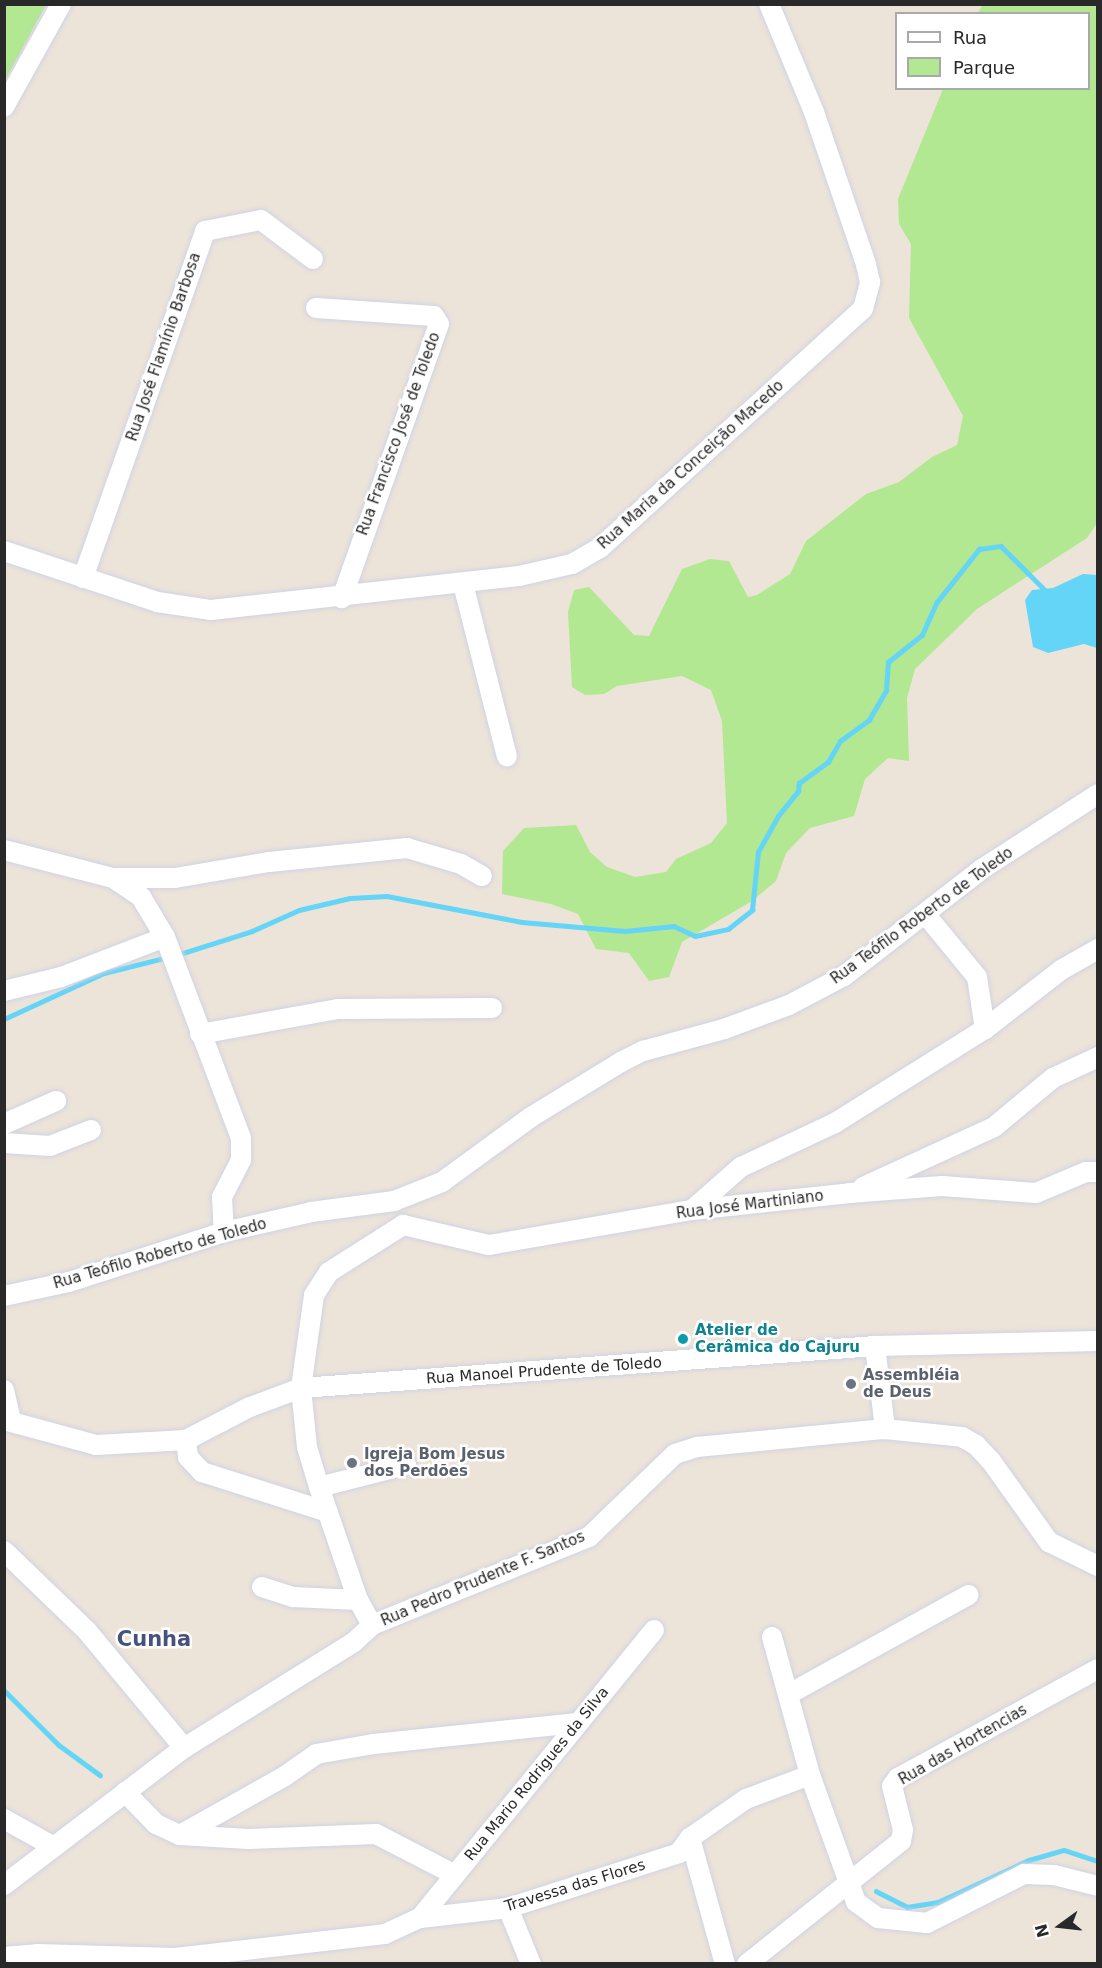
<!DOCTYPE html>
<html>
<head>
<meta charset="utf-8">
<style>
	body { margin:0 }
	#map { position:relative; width:1102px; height:1968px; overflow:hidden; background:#ede4d9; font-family:"DejaVu Sans",sans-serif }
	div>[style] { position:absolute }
	.green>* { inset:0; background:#b1e891 }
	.water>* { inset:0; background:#64d4f7 }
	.stream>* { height:4.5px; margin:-2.25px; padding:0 2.25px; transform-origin:2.25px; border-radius:2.25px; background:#64d4f7 }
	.roads { filter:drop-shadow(0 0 2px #cfd3e3) drop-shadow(0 0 2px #cfd3e3) }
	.minor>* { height:20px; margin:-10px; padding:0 10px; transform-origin:10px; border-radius:10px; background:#fff }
	.dots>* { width:16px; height:16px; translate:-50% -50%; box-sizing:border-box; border:3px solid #fff; border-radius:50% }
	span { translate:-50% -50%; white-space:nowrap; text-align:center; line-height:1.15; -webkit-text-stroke:5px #fff; paint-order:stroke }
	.street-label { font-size:15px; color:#292929 }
	.culture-label { font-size:15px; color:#0d838f; font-weight:700 }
	.left { translate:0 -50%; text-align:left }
	.worship-label { font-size:15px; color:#5b616d; font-weight:700 }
	.district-label { font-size:21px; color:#46517d; font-weight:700 }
	.frame { position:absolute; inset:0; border:6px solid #292929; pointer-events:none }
	.legend { position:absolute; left:895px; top:12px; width:195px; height:78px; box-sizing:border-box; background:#fff; border:2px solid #a9a9a9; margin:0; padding:8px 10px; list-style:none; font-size:18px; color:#292929 }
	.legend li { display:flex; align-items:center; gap:12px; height:30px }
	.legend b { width:30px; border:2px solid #a9a9a9 }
	.north { position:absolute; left:1030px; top:1896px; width:60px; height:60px; -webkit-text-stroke:4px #fff; paint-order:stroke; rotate:255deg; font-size:16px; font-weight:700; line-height:24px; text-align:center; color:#292929 }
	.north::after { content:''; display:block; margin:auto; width:21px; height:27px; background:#292929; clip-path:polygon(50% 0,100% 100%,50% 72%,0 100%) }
</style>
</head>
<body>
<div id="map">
	<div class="green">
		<i style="clip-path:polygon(983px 4px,1097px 5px,1097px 523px,1087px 538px,977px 609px,915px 669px,907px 698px,909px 761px,888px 758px,865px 779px,854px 816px,810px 828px,786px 853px,776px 881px,752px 901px,682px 942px,669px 977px,649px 981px,629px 953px,596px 949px,578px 914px,551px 904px,502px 894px,503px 851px,524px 828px,576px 825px,590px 852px,607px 867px,635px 877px,666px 872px,676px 859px,711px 843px,727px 823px,722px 721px,711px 690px,682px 676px,617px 686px,604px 694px,585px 695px,572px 687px,568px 612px,574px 590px,589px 587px,634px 635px,649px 636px,682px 569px,710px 559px,729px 561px,748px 597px,757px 595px,790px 574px,806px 541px,866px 494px,899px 482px,932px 457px,957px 445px,963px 416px,909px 318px,911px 244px,899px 224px,898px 199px,943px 89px,1088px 88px,1088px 14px,978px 13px)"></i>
		<i style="clip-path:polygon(5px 5px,46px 5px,5px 81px)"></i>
	</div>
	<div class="water">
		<i style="clip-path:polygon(1083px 574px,1097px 575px,1097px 648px,1084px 644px,1048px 653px,1033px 647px,1025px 600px,1032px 590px,1053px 588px)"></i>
	</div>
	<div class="stream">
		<i style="left:177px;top:955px;width:79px;rotate:-17.7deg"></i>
		<i style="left:252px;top:931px;width:51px;rotate:-24.1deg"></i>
		<i style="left:299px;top:910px;width:52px;rotate:-13.2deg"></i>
		<i style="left:350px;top:898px;width:37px;rotate:-3deg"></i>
		<i style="left:387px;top:896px;width:137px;rotate:10.9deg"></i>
		<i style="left:522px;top:922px;width:103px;rotate:5deg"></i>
		<i style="left:625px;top:931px;width:49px;rotate:-5.8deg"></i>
		<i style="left:674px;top:926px;width:23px;rotate:25deg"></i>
		<i style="left:695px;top:936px;width:34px;rotate:-12deg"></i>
		<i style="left:728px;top:929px;width:31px;rotate:-38deg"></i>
		<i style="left:752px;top:910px;width:58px;rotate:-84.1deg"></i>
		<i style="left:758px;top:852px;width:41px;rotate:-60.9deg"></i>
		<i style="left:778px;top:816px;width:32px;rotate:-51deg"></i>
		<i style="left:798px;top:791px;width:8px;rotate:-83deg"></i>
		<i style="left:799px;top:783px;width:36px;rotate:-36deg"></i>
		<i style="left:828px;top:762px;width:24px;rotate:-60deg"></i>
		<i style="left:840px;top:741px;width:36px;rotate:-36deg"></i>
		<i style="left:869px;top:720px;width:34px;rotate:-60deg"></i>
		<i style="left:886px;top:690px;width:28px;rotate:-86deg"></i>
		<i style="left:888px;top:662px;width:43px;rotate:-38.5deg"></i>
		<i style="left:922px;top:635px;width:36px;rotate:-66deg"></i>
		<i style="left:937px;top:602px;width:68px;rotate:-51.6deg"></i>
		<i style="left:979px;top:549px;width:22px;rotate:-8deg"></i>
		<i style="left:1001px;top:546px;width:64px;rotate:45deg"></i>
		<i style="left:4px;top:1019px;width:110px;rotate:-24.7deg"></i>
		<i style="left:104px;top:973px;width:66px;rotate:-14deg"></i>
		<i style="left:4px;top:1690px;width:78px;rotate:45deg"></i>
		<i style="left:59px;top:1745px;width:51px;rotate:36.2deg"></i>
		<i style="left:876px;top:1891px;width:35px;rotate:27deg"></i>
		<i style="left:907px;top:1907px;width:31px;rotate:-9deg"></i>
		<i style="left:938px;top:1902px;width:100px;rotate:-24.8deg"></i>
		<i style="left:1029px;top:1860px;width:36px;rotate:-16deg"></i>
		<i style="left:1064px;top:1850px;width:36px;rotate:18deg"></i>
	</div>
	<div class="roads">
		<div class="minor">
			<i style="left:4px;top:107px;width:118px;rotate:-61deg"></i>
			<i style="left:316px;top:308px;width:118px;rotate:3.9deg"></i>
			<i style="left:434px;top:316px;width:9px;rotate:58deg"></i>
			<i style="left:439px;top:324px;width:291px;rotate:109.5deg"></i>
			<i style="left:4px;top:551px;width:161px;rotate:18.4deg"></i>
			<i style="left:157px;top:602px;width:55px;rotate:8.4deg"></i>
			<i style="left:211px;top:610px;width:310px;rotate:-6.3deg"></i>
			<i style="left:519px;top:576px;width:54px;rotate:-12.8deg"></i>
			<i style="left:572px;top:564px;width:32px;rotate:-30deg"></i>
			<i style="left:600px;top:548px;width:355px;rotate:-42.3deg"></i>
			<i style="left:863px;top:309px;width:28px;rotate:-75deg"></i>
			<i style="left:870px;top:282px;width:18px;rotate:-103deg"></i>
			<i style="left:866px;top:264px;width:161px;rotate:-108.9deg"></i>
			<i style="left:814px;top:112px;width:117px;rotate:-112.6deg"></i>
			<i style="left:83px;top:578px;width:368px;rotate:-70.6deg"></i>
			<i style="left:205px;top:231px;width:57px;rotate:-11.1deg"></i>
			<i style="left:261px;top:220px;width:65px;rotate:36.9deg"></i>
			<i style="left:463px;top:584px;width:178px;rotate:75.7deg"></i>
			<i style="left:4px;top:850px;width:113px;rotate:14.4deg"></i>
			<i style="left:113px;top:878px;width:34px;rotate:34deg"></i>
			<i style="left:141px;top:897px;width:47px;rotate:59deg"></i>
			<i style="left:165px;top:937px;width:215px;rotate:69.3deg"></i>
			<i style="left:241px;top:1138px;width:22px;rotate:90deg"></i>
			<i style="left:241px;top:1160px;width:42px;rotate:117.2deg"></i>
			<i style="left:222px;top:1197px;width:35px;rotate:87deg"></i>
			<i style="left:113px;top:878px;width:62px"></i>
			<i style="left:175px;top:878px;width:95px;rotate:-9.7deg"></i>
			<i style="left:269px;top:862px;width:139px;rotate:-5.8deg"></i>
			<i style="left:407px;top:848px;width:56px;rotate:16.5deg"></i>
			<i style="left:461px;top:864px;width:24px;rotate:30deg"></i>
			<i style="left:926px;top:915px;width:80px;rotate:50.6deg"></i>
			<i style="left:977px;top:977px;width:53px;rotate:81.3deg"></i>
			<i style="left:4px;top:991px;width:59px;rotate:-13.8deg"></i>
			<i style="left:61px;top:977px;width:111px;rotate:-21deg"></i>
			<i style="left:200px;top:1034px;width:140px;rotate:-10.3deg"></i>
			<i style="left:338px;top:1009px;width:154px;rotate:-0.4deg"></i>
			<i style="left:4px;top:1124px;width:57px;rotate:-23.9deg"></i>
			<i style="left:4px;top:1143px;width:46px;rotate:3.7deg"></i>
			<i style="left:50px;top:1146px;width:44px;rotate:-21.3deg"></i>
			<i style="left:863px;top:1187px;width:144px;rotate:-24.6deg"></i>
			<i style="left:994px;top:1127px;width:77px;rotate:-39.7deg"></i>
			<i style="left:1053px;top:1078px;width:50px;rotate:-25deg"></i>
			<i style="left:692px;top:1210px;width:65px;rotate:-41.3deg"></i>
			<i style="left:741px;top:1167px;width:104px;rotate:-25.1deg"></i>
			<i style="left:835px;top:1123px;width:177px;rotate:-32.1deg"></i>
			<i style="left:985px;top:1029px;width:96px;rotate:-37.8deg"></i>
			<i style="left:1061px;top:970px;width:43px;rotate:-29.6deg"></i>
			<i style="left:403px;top:1225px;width:88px;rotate:13.1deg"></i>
			<i style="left:489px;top:1245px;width:206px;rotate:-9.8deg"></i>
			<i style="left:692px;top:1210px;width:159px;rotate:-6.1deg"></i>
			<i style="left:850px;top:1193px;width:92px;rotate:-4.4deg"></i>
			<i style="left:942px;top:1186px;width:94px;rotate:4.3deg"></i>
			<i style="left:1036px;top:1193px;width:54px;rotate:-22.8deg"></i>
			<i style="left:1086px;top:1172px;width:12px"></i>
			<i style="left:4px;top:1296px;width:66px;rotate:-12.2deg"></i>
			<i style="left:69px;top:1282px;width:163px;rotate:-17.9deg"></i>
			<i style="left:224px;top:1232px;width:89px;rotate:-12.9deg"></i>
			<i style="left:311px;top:1212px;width:84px;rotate:-7.5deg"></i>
			<i style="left:394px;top:1201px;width:52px;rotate:-21.6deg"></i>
			<i style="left:442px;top:1182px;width:110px;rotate:-36.1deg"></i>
			<i style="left:531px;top:1117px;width:105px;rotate:-31.4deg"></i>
			<i style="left:621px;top:1062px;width:25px;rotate:-27deg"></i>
			<i style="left:643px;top:1051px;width:84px;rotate:-15.2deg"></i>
			<i style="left:724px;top:1029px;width:69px;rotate:-20.3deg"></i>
			<i style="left:789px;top:1005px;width:62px;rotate:-27.8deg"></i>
			<i style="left:844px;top:976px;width:175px;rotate:-37.8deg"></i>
			<i style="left:982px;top:869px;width:138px;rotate:-32.9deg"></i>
			<i style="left:875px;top:1346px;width:84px;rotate:83.1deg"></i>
			<i style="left:4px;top:1390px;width:32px;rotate:77deg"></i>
			<i style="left:4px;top:1420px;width:95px;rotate:15.2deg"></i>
			<i style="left:96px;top:1445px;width:90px;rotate:-3.2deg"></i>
			<i style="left:186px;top:1440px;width:72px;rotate:-27.3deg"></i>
			<i style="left:250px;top:1407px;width:54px;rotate:-20.4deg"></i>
			<i style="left:301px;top:1388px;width:576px;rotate:-4.18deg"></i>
			<i style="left:875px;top:1346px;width:223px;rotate:-1.3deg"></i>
			<i style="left:186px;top:1440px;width:17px;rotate:83deg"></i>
			<i style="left:188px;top:1457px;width:21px;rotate:47deg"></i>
			<i style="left:202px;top:1472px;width:132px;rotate:17.6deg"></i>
			<i style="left:319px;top:1487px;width:90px;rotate:-14.2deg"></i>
			<i style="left:4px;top:1551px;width:115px;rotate:43.9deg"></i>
			<i style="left:87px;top:1631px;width:152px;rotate:50.3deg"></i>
			<i style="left:262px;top:1587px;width:33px;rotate:18deg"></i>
			<i style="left:293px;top:1597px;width:65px;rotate:2.6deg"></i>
			<i style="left:372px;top:1625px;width:29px;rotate:-119deg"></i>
			<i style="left:358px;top:1600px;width:120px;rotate:-109deg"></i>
			<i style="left:319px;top:1487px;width:42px;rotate:-106.7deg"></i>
			<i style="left:307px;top:1447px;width:59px;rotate:-95.8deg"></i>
			<i style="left:301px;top:1388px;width:94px;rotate:-82deg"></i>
			<i style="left:314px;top:1295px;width:27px;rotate:-57deg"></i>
			<i style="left:329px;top:1272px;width:88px;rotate:-32.4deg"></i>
			<i style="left:772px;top:1637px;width:143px;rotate:74.6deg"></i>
			<i style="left:810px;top:1775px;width:135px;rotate:70.1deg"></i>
			<i style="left:856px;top:1902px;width:27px;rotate:36deg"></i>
			<i style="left:878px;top:1918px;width:49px;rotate:5.8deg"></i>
			<i style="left:927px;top:1923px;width:109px;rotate:-26.8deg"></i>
			<i style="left:1024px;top:1874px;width:30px;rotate:2deg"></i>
			<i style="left:1054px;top:1875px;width:45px;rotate:14deg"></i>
			<i style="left:789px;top:1694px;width:205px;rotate:-28.9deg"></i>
			<i style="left:125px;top:1792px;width:45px;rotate:45.9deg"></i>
			<i style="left:156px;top:1824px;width:26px;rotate:25deg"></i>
			<i style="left:180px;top:1835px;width:69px;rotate:3.3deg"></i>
			<i style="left:249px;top:1839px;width:127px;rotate:-2.3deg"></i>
			<i style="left:376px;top:1834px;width:89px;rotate:27.4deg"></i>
			<i style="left:4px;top:1819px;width:57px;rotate:29.2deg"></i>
			<i style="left:180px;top:1835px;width:120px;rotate:-29.3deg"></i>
			<i style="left:285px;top:1776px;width:38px;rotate:-35deg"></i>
			<i style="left:316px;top:1754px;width:59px;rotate:-9.8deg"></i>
			<i style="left:374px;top:1744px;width:205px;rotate:-5.9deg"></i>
			<i style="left:690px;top:1838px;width:131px;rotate:74.5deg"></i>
			<i style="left:4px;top:1885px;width:226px;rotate:-37.3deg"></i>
			<i style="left:184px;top:1748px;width:200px;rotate:-31.9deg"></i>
			<i style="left:354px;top:1642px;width:25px;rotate:-43deg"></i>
			<i style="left:372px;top:1625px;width:234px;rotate:-22.1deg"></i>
			<i style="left:589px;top:1537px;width:120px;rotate:-44deg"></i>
			<i style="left:675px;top:1454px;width:23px;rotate:-18deg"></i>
			<i style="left:697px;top:1447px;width:189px;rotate:-5.5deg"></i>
			<i style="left:885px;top:1429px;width:77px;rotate:5.9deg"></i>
			<i style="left:962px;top:1437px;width:16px;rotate:30deg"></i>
			<i style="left:976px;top:1445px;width:22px;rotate:47deg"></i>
			<i style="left:991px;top:1461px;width:100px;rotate:54.4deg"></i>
			<i style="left:1049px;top:1542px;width:55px;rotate:26.1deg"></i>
			<i style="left:508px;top:1908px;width:61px;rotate:67.7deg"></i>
			<i style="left:420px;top:1918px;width:371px;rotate:-50.9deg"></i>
			<i style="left:4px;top:1957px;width:33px;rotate:-5deg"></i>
			<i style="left:37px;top:1954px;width:138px;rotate:1.7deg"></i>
			<i style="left:175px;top:1958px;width:211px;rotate:-6.5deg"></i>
			<i style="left:385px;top:1934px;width:38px;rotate:-25deg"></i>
			<i style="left:420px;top:1918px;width:89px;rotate:-6.5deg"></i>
			<i style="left:508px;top:1908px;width:180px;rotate:-17.8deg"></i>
			<i style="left:679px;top:1853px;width:19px;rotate:-54deg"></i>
			<i style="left:690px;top:1838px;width:68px;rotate:-34.9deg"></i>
			<i style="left:746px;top:1799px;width:68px;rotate:-20.6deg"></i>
			<i style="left:747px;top:1964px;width:197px;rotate:-38.6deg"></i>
			<i style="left:901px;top:1841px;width:11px;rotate:-80deg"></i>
			<i style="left:903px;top:1830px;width:45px;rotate:-104deg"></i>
			<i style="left:892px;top:1786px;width:10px;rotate:-53deg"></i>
			<i style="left:898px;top:1778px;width:228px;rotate:-28.6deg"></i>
		</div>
	</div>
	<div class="dots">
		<i style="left:683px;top:1339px;background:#0f9aa8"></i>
		<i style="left:851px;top:1384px;background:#6b7280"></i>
		<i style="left:352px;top:1463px;background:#6b7280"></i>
	</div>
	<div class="street-label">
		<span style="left:164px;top:347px;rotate:-71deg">Rua José Flamínio Barbosa</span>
		<span style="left:399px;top:434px;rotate:-70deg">Rua Francisco José de Toledo</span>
		<span style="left:691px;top:465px;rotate:-42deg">Rua Maria da Conceição Macedo</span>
		<span style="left:922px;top:916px;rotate:-36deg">Rua Teófilo Roberto de Toledo</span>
		<span style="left:750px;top:1205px;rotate:-7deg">Rua José Martiniano</span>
		<span style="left:160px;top:1254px;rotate:-16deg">Rua Teófilo Roberto de Toledo</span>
		<span style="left:544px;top:1371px;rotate:-4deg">Rua Manoel Prudente de Toledo</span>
		<span style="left:483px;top:1579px;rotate:-23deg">Rua Pedro Prudente F. Santos</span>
		<span style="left:963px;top:1745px;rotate:-30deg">Rua das Hortencias</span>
		<span style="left:537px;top:1774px;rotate:-51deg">Rua Mario Rodrigues da Silva</span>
		<span style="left:575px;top:1886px;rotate:-17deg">Travessa das Flores</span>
	</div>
	<div class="culture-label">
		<span class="left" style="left:695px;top:1339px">Atelier de<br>Cerâmica do Cajuru</span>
	</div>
	<div class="worship-label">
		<span class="left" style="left:863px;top:1384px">Assembléia<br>de Deus</span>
		<span class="left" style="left:364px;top:1463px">Igreja Bom Jesus<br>dos Perdões</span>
	</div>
	<div class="district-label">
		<span style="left:154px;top:1639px">Cunha</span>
	</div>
	<div class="frame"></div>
	<ul class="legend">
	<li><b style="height:8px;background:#fff"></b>Rua</li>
	<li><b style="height:16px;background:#b1e891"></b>Parque</li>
	</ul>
	<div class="north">N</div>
</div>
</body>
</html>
